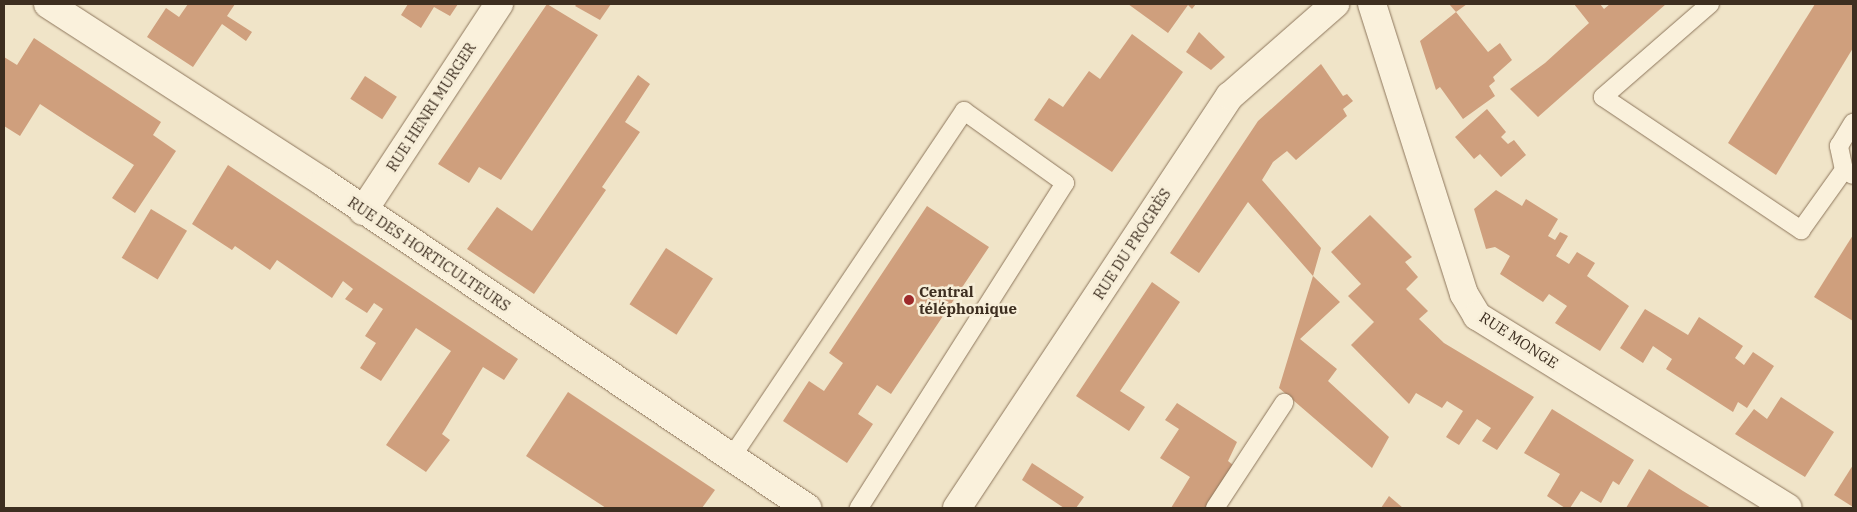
<!DOCTYPE html>
<html>
<head>
<meta charset="utf-8">
<style>
	body { margin:0 }
	#map { position:relative; width:1857px; height:512px; overflow:hidden; background:#f0e4c8; font-family:"IBM Plex Serif",serif }
	div>[style] { position:absolute }
	.building>* { inset:0; background:#cf9f7d; transform-origin:0 0 }
	.roads { filter:drop-shadow(0 0 1px #8d765c) drop-shadow(0 0 1px #8d765c) }
	.lane>* { height:18px; margin:-9px; padding:0 9px; transform-origin:9px; border-radius:9px; background:#faf1dc }
	.street>* { height:28px; margin:-14px; padding:0 14px; transform-origin:14px; border-radius:14px; background:#faf1dc }
	.dots>* { width:14px; height:14px; translate:-50% -50%; box-sizing:border-box; border:2px solid #f7eed8; border-radius:50% }
	span { translate:-50% -50%; white-space:nowrap; text-align:center; line-height:1.15; -webkit-text-stroke:5px #f7eed8; paint-order:stroke }
	.street-label { font-size:15px; color:#3d2e20 }
	.poi-label { font-size:15px; color:#3d2e20; font-weight:700 }
	.left { translate:0 -50%; text-align:left }
	.frame { position:absolute; inset:0; border:5px solid #3d2e20; pointer-events:none }
</style>
</head>
<body>
<div id="map">
	<div class="building">
		<i style="clip-path:polygon(188px 4px,235px 4px,227px 16px,252px 32px,246px 41px,222px 24px,193px 67px,147px 37px,166px 8px,179px 17px)"></i>
		<i style="clip-path:polygon(408px 4px,458px 4px,450px 16px,434px 7px,421px 28px,401px 15px)"></i>
		<i style="clip-path:polygon(547px 4px,598px 35px,501px 180px,479px 167px,469px 183px,438px 164px)"></i>
		<i style="clip-path:polygon(577px 4px,611px 4px,600px 20px,575px 6px)"></i>
		<i style="clip-path:polygon(1128px 4px,1196px 4px,1192px 9px,1188px 5px,1168px 33px)"></i>
		<i style="clip-path:polygon(1449px 4px,1467px 4px,1456px 12px)"></i>
		<i style="clip-path:polygon(1574px 4px,1600px 4px,1604px 9px,1610px 4px,1666px 4px,1538px 117px,1510px 89px,1545px 63px,1589px 23px)"></i>
		<i style="clip-path:polygon(1815px 4px,1853px 4px,1853px 48px,1776px 175px,1728px 143px)"></i>
		<i style="clip-path:polygon(1456px 12px,1488px 52px,1500px 43px,1512px 60px,1493px 77px,1495px 81px,1489px 86px,1495px 96px,1463px 119px,1440px 87px,1436px 90px,1420px 41px)"></i>
		<i style="clip-path:polygon(1199px 32px,1225px 57px,1211px 70px,1186px 52px)"></i>
		<i style="clip-path:polygon(1132px 34px,1183px 72px,1112px 172px,1034px 120px,1049px 98px,1063px 107px,1089px 71px,1100px 79px)"></i>
		<i style="clip-path:polygon(34px 38px,161px 122px,153px 135px,176px 151px,135px 213px,112px 198px,134px 165px,87px 135px,40px 104px,20px 136px,4px 126px,4px 57px,17px 65px)"></i>
		<i style="clip-path:polygon(1321px 64px,1343px 96px,1347px 94px,1353px 101px,1343px 109px,1347px 116px,1296px 160px,1287px 151px,1273px 162px,1262px 180px,1321px 248px,1313px 276px,1248px 202px,1199px 273px,1170px 253px,1258px 121px)"></i>
		<i style="clip-path:polygon(638px 75px,650px 84px,625px 122px,640px 132px,602px 187px,606px 190px,534px 294px,467px 249px,497px 207px,532px 231px)"></i>
		<i style="left:365px;top:76px;width:38px;height:27px;rotate:33deg"></i>
		<i style="clip-path:polygon(1487px 109px,1506px 132px,1501px 137px,1508px 144px,1514px 140px,1526px 155px,1501px 177px,1480px 154px,1474px 159px,1455px 137px)"></i>
		<i style="clip-path:polygon(228px 165px,518px 359px,504px 380px,483px 367px,442px 434px,450px 440px,426px 472px,386px 445px,451px 351px,416px 328px,381px 381px,360px 368px,376px 343px,365px 336px,383px 309px,374px 303px,367px 313px,345px 299px,353px 289px,343px 281px,332px 298px,277px 260px,270px 270px,235px 246px,232px 250px,192px 224px)"></i>
		<i style="clip-path:polygon(1496px 190px,1522px 206px,1526px 199px,1558px 219px,1548px 236px,1555px 240px,1560px 232px,1568px 236px,1556px 256px,1569px 264px,1577px 252px,1595px 263px,1587px 276px,1629px 306px,1600px 351px,1555px 323px,1567px 306px,1549px 294px,1543px 302px,1500px 274px,1510px 256px,1495px 247px,1486px 249px,1474px 209px)"></i>
		<i style="clip-path:polygon(927px 206px,989px 247px,891px 394px,877px 385px,858px 414px,873px 424px,847px 463px,783px 421px,809px 381px,824px 391px,843px 363px,829px 353px)"></i>
		<i style="left:151px;top:209px;width:42px;height:57px;rotate:31deg"></i>
		<i style="clip-path:polygon(1370px 215px,1412px 257px,1405px 262px,1418px 277px,1406px 289px,1428px 311px,1419px 319px,1444px 343px,1534px 397px,1497px 450px,1482px 441px,1491px 428px,1477px 419px,1459px 445px,1446px 437px,1463px 411px,1447px 401px,1442px 408px,1416px 393px,1409px 404px,1351px 345px,1374px 322px,1348px 296px,1361px 284px,1331px 252px)"></i>
		<i style="clip-path:polygon(1853px 235px,1853px 321px,1814px 297px)"></i>
		<i style="left:666px;top:248px;width:56px;height:67px;rotate:33deg"></i>
		<i style="clip-path:polygon(1313px 276px,1340px 302px,1300px 339px,1337px 369px,1328px 381px,1389px 437px,1372px 468px,1279px 388px)"></i>
		<i style="clip-path:polygon(1152px 282px,1180px 302px,1120px 391px,1145px 407px,1129px 431px,1076px 396px)"></i>
		<i style="clip-path:polygon(1645px 309px,1688px 335px,1699px 317px,1743px 346px,1735px 358px,1744px 365px,1753px 352px,1774px 366px,1747px 408px,1738px 402px,1733px 412px,1666px 369px,1672px 359px,1653px 346px,1643px 363px,1620px 348px)"></i>
		<i style="clip-path:polygon(568px 392px,715px 490px,702px 508px,606px 508px,526px 456px)"></i>
		<i style="clip-path:polygon(1781px 397px,1834px 432px,1805px 477px,1735px 434px,1754px 409px,1767px 419px)"></i>
		<i style="clip-path:polygon(1177px 403px,1237px 442px,1228px 461px,1233px 465px,1205px 508px,1171px 508px,1190px 477px,1160px 458px,1179px 429px,1165px 420px)"></i>
		<i style="clip-path:polygon(1552px 409px,1634px 460px,1619px 485px,1613px 481px,1601px 503px,1581px 491px,1570px 508px,1565px 508px,1547px 496px,1560px 474px,1524px 453px)"></i>
		<i style="clip-path:polygon(1032px 463px,1084px 497px,1076px 508px,1064px 508px,1022px 480px)"></i>
		<i style="clip-path:polygon(1853px 465px,1853px 507px,1834px 495px)"></i>
		<i style="clip-path:polygon(1649px 469px,1683px 491px,1711px 508px,1626px 508px)"></i>
		<i style="clip-path:polygon(1389px 496px,1403px 508px,1381px 508px)"></i>
	</div>
	<div class="roads">
		<div class="lane">
			<i style="left:1710px;top:4px;width:142px;rotate:139deg"></i>
			<i style="left:1603px;top:97px;width:239px;rotate:33.9deg"></i>
			<i style="left:1801px;top:230px;width:74px;rotate:-54.4deg"></i>
			<i style="left:1844px;top:170px;width:10px;rotate:29deg"></i>
			<i style="left:1844px;top:170px;width:25px;rotate:-102deg"></i>
			<i style="left:1839px;top:146px;width:27px;rotate:-59deg"></i>
			<i style="left:731px;top:458px;width:418px;rotate:-56.1deg"></i>
			<i style="left:964px;top:111px;width:124px;rotate:35.5deg"></i>
			<i style="left:1065px;top:183px;width:385px;rotate:122.4deg"></i>
			<i style="left:1215px;top:508px;width:126px;rotate:-56.7deg"></i>
		</div>
		<div class="street">
			<i style="left:48px;top:4px;width:328px;rotate:32.9deg"></i>
			<i style="left:323px;top:182px;width:584px;rotate:33.96deg"></i>
			<i style="left:1372px;top:4px;width:304px;rotate:72.4deg"></i>
			<i style="left:1464px;top:294px;width:26px;rotate:59deg"></i>
			<i style="left:1477px;top:316px;width:365px;rotate:31.7deg"></i>
			<i style="left:363px;top:211px;width:248px;rotate:-56.7deg"></i>
			<i style="left:957px;top:508px;width:494px;rotate:-56.5deg"></i>
			<i style="left:1230px;top:96px;width:140px;rotate:-41.2deg"></i>
		</div>
	</div>
	<div class="dots">
		<i style="left:909px;top:300px;background:#9e2a2b"></i>
	</div>
	<div class="street-label">
		<span style="left:431px;top:107px;rotate:-57deg">RUE HENRI MURGER</span>
		<span style="left:1132px;top:244px;rotate:-57deg">RUE DU PROGRÈS</span>
		<span style="left:429px;top:254px;rotate:34deg">RUE DES HORTICULTEURS</span>
		<span style="left:1519px;top:340px;rotate:33deg">RUE MONGE</span>
	</div>
	<div class="poi-label">
		<span class="left" style="left:919px;top:300px">Central<br>téléphonique</span>
	</div>
	<div class="frame"></div>
</div>
</body>
</html>
